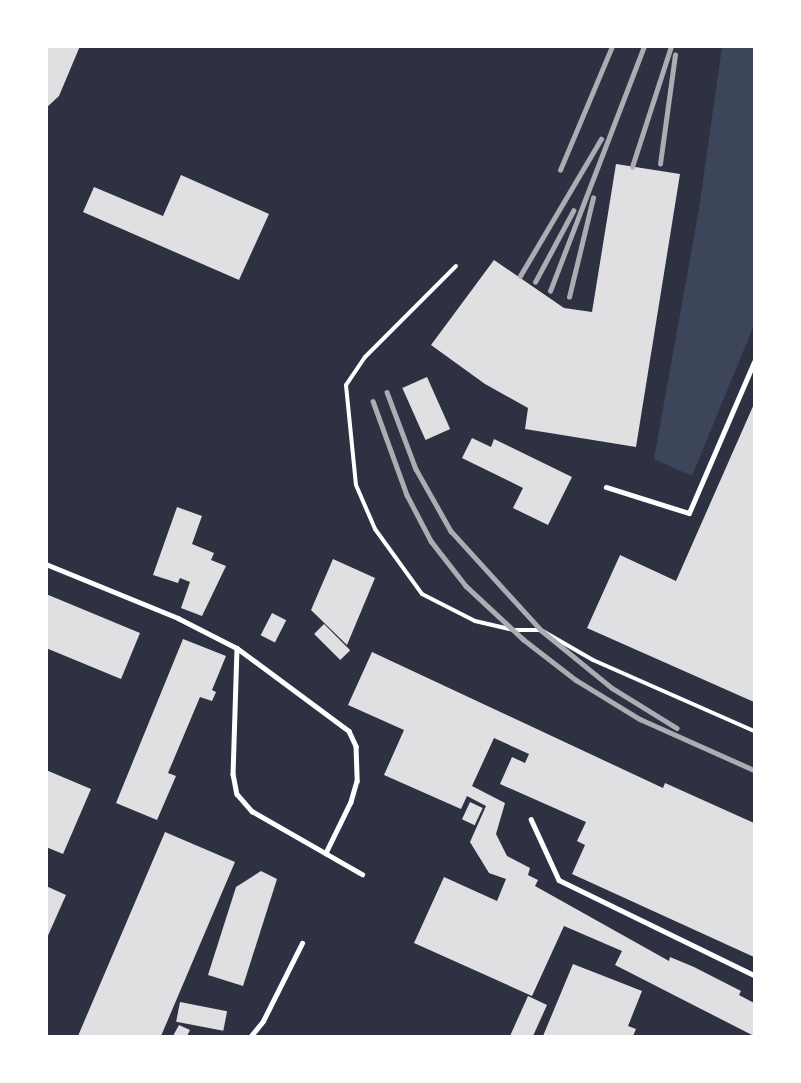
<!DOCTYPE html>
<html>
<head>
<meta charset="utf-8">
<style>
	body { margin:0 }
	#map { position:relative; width:801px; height:1083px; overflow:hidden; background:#2d3142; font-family:Montserrat,sans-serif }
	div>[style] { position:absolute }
	.green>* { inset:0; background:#3c4559 }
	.building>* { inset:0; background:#e0e0e3; transform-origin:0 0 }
	.path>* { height:4px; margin:-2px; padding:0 2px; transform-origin:2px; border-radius:2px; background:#fff }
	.service>* { height:4.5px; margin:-2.25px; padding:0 2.25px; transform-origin:2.25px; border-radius:2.25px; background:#fff }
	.rail>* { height:4.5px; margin:-2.25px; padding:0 2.25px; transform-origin:2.25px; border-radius:2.25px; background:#abadb3 }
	span { translate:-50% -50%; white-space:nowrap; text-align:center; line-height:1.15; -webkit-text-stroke:5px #fff; paint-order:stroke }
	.frame { position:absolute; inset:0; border:48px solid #fff; pointer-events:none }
</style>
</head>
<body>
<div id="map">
	<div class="green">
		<i style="clip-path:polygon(722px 47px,754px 47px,754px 325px,692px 476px,654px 459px,699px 209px)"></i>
	</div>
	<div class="building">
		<i style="clip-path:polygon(46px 46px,80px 46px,59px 96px,46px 108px)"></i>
		<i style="clip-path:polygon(616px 164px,680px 174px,636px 447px,525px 429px,528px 408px,485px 384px,431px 345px,494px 260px,564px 308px,592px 312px)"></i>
		<i style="clip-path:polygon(181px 175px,269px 214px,239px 280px,83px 212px,94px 187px,163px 216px)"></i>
		<i style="left:427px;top:377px;width:57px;height:27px;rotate:66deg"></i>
		<i style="clip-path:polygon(754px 404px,754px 702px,587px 628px,620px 555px,676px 581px)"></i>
		<i style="clip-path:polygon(472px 438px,491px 447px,494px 439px,572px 477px,548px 525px,513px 508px,523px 488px,462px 458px)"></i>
		<i style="clip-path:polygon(177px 507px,202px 516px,192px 544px,214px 553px,211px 560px,226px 566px,202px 616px,181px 608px,190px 582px,180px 578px,178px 583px,153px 575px)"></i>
		<i style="clip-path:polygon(333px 559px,375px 578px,347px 645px,311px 610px)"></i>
		<i style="clip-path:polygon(46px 594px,140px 633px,121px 679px,46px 648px)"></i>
		<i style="left:272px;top:613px;width:16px;height:25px;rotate:27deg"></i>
		<i style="left:324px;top:624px;width:37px;height:14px;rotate:45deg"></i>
		<i style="clip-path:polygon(183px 639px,226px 656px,212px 690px,216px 692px,212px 701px,200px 697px,168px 773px,176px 776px,157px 820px,116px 803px)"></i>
		<i style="clip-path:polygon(372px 652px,663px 788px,665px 783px,754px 823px,754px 957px,572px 874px,585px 845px,577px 841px,586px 822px,500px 784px,512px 757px,525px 763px,529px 754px,494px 738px,472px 786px,505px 803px,496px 834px,507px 856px,530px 868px,528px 875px,538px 880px,535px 886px,669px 961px,670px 957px,694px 967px,741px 991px,739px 995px,754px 1003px,754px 1036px,615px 965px,622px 951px,564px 926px,532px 996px,414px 943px,444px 877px,497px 901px,506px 879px,489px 873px,470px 842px,486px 806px,467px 796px,461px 809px,384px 775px,404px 730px,348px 705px)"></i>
		<i style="clip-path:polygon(46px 770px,91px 789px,63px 854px,46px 847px)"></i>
		<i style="left:470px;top:802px;width:14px;height:19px;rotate:25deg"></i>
		<i style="clip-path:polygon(165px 832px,235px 862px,161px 1036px,78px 1036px)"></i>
		<i style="clip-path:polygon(261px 871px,277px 879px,243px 986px,208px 975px,236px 887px)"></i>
		<i style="clip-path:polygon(46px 886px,66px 895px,46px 940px)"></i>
		<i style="clip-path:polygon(573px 964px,642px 991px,628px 1026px,636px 1029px,633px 1036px,543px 1036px)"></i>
		<i style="clip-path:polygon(528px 996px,547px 1005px,533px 1036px,510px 1036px)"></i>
		<i style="left:180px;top:1002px;width:48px;height:20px;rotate:11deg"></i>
		<i style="clip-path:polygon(179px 1025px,190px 1030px,187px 1036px,173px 1036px)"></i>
	</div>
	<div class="path">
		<i style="left:456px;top:266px;width:129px;rotate:135deg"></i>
		<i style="left:365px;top:357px;width:34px;rotate:124deg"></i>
		<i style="left:346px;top:385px;width:100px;rotate:84.3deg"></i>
		<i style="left:356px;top:485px;width:48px;rotate:66.6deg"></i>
		<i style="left:375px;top:529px;width:80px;rotate:54.1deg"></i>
		<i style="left:422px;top:594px;width:59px;rotate:27deg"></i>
		<i style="left:475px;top:621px;width:39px;rotate:13deg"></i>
		<i style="left:513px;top:630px;width:28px"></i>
		<i style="left:541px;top:630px;width:60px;rotate:30deg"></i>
		<i style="left:593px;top:660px;width:176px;rotate:23.8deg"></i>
	</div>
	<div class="service">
		<i style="left:606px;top:487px;width:87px;rotate:17.4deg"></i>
		<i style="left:689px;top:513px;width:164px;rotate:-66.7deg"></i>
		<i style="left:46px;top:564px;width:143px;rotate:22.2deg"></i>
		<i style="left:178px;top:618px;width:66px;rotate:27deg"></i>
		<i style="left:237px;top:648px;width:126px;rotate:91.8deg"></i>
		<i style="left:233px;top:774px;width:20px;rotate:79deg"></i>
		<i style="left:237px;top:794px;width:23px;rotate:49deg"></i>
		<i style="left:252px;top:811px;width:127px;rotate:29.8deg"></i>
		<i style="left:237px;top:648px;width:139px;rotate:36.5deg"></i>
		<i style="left:349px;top:731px;width:17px;rotate:65deg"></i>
		<i style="left:356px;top:746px;width:35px;rotate:88deg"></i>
		<i style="left:357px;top:781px;width:22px;rotate:106deg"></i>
		<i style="left:351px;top:802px;width:57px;rotate:116.1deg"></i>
		<i style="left:531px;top:819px;width:67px;rotate:65.3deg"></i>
		<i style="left:559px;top:880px;width:217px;rotate:26deg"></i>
		<i style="left:251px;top:1036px;width:19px;rotate:-51deg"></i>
		<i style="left:263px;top:1021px;width:87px;rotate:-63.4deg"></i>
	</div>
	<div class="rail">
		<i style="left:660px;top:164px;width:110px;rotate:-82.2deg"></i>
		<i style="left:632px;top:167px;width:127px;rotate:-72.1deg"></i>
		<i style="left:560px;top:170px;width:134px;rotate:-67.2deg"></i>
		<i style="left:520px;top:276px;width:159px;rotate:-59.4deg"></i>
		<i style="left:535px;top:282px;width:81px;rotate:-61.8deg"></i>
		<i style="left:550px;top:291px;width:262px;rotate:-69deg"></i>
		<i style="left:569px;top:297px;width:102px;rotate:-76.4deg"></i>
		<i style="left:387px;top:392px;width:82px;rotate:69.4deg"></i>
		<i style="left:416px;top:469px;width:71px;rotate:60.6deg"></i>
		<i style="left:451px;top:531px;width:134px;rotate:47.7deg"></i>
		<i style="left:541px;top:630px;width:92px;rotate:39.2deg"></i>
		<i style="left:612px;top:688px;width:76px;rotate:31.6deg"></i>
		<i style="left:373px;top:401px;width:100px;rotate:70.1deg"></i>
		<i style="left:407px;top:495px;width:52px;rotate:62.4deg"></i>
		<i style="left:431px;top:541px;width:57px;rotate:52.1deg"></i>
		<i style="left:466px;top:586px;width:78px;rotate:42.9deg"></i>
		<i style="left:523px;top:639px;width:67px;rotate:37.7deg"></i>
		<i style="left:576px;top:680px;width:75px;rotate:31.4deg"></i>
		<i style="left:640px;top:719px;width:125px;rotate:24.1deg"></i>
	</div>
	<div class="frame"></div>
</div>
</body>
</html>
